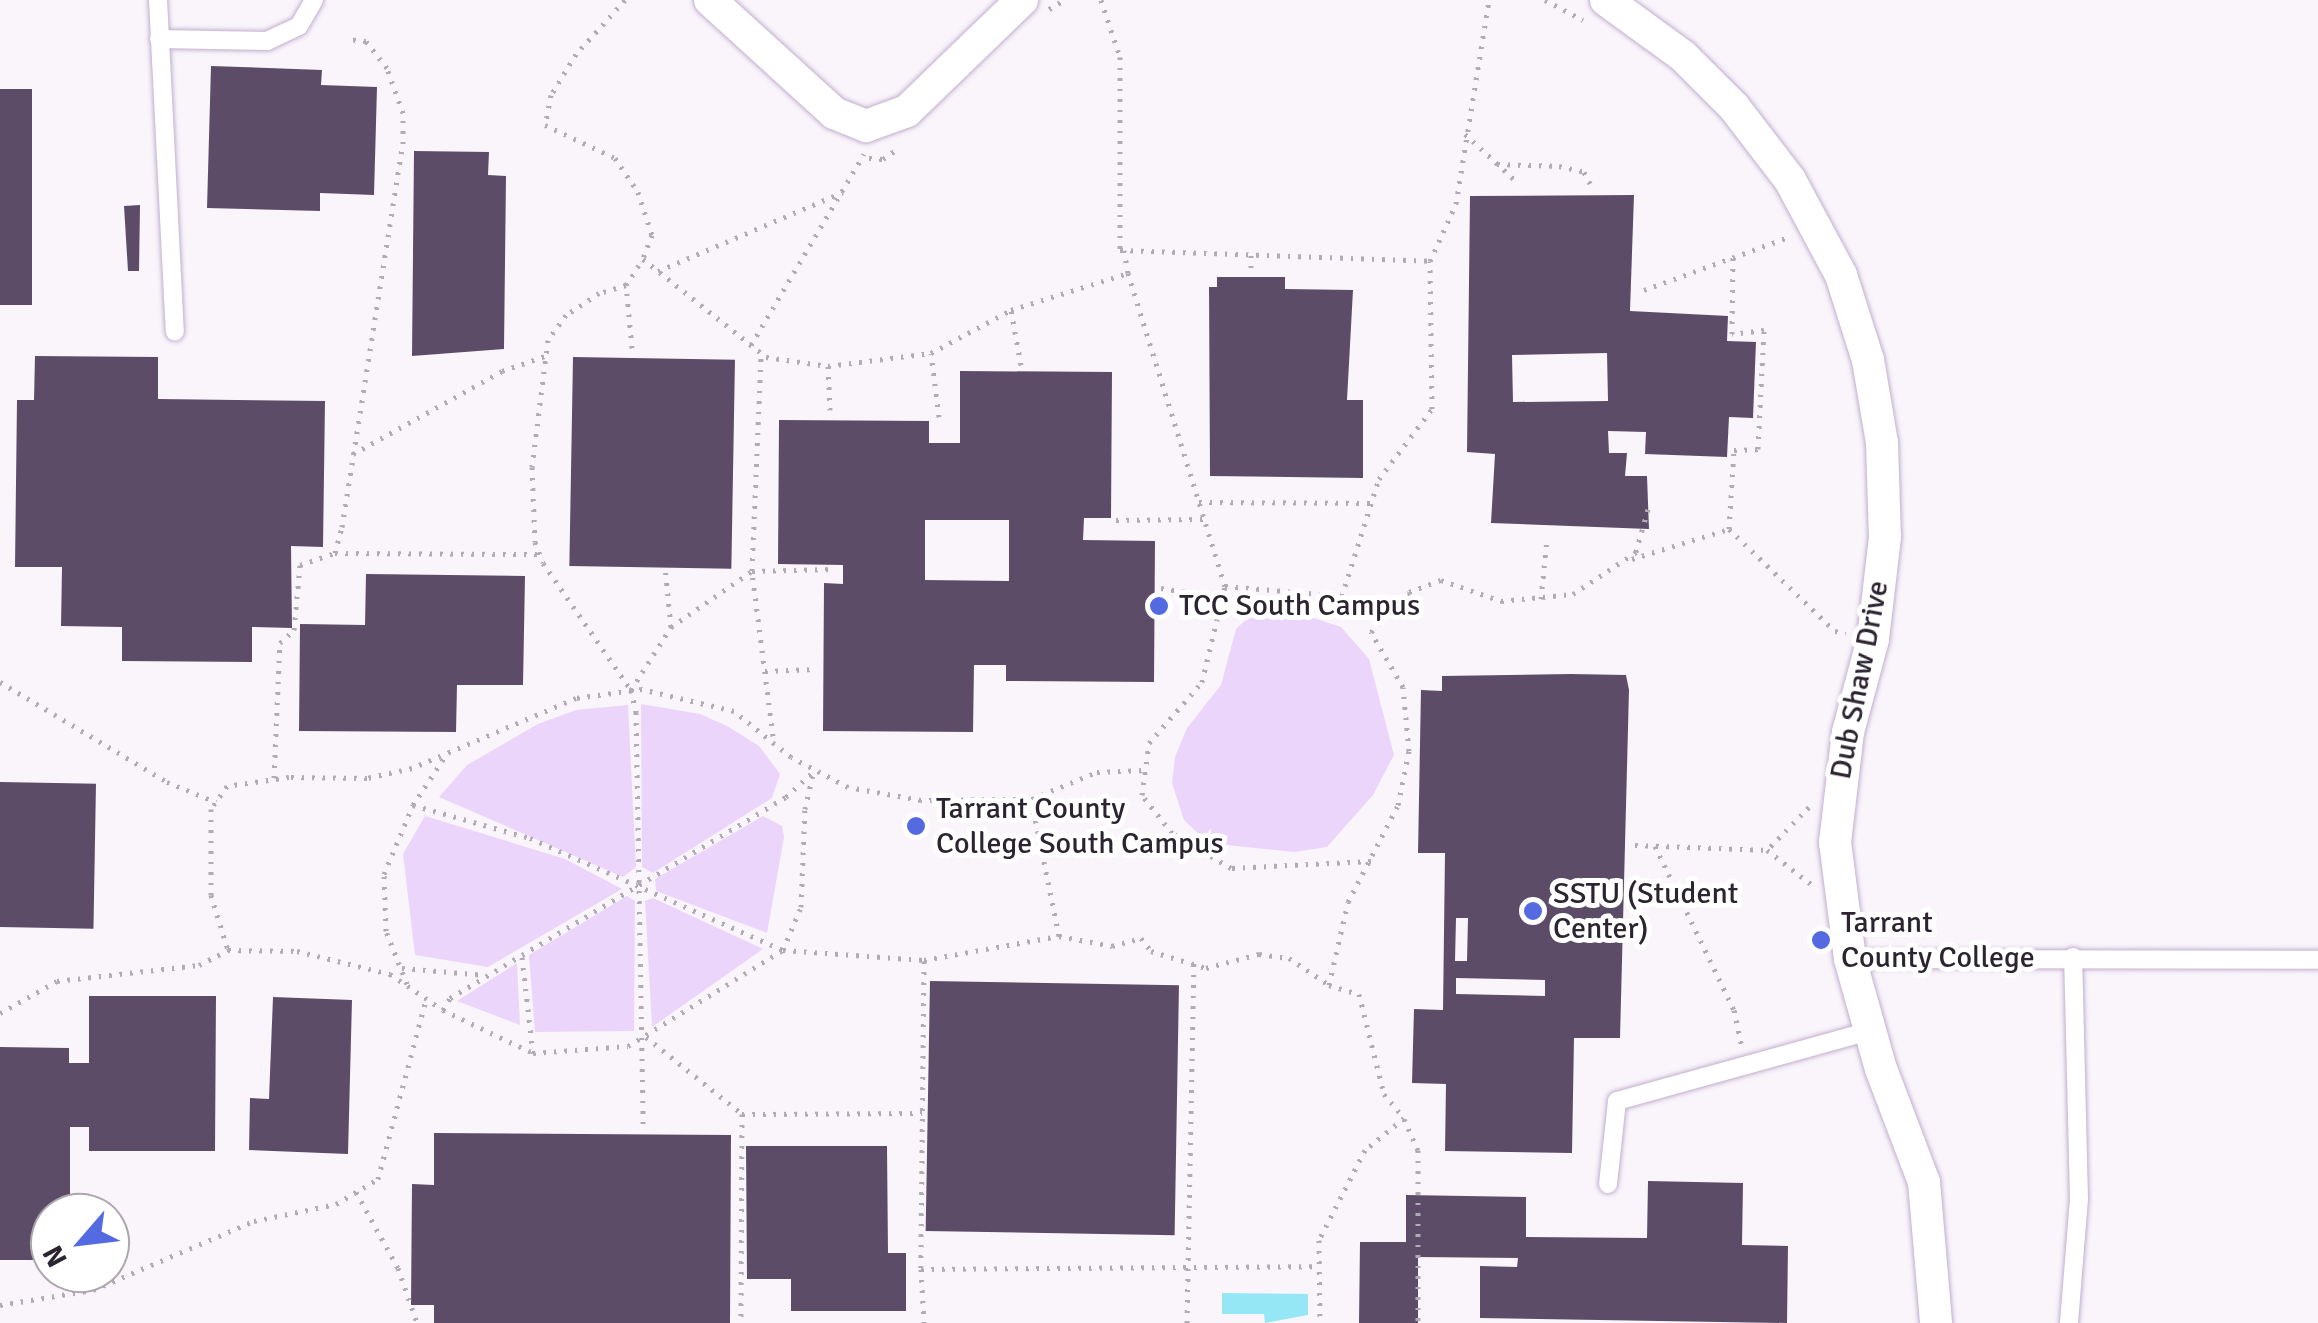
<!DOCTYPE html>
<html>
<head>
<meta charset="utf-8">
<style>
	body { margin:0 }
	#map { position:relative; width:2318px; height:1323px; overflow:hidden; background:#f9f5fb; font-family:Signika,sans-serif }
	div>[style] { position:absolute }
	.green>* { inset:0; background:#ecd5fb }
	.water>* { inset:0; background:#96e7f6 }
	.building>* { inset:0; background:#5d4c68; transform-origin:0 0 }
	.path>* { height:5px; margin-top:-2.5px; transform-origin:0; background:repeating-linear-gradient(90deg,#b1acb4 0 2.5px,transparent 0 10.5px) }
	.roads { filter:drop-shadow(0 0 2px #c2aece) drop-shadow(0 0 2px #c2aece) }
	.lane>* { height:18px; margin:-9px; padding:0 9px; transform-origin:9px; border-radius:9px; background:#fff }
	.street>* { height:32px; margin:-16px; padding:0 16px; transform-origin:16px; border-radius:16px; background:#fff }
	.dots>* { width:28px; height:28px; translate:-50% -50%; box-sizing:border-box; border:5px solid #fff; border-radius:50% }
	span { translate:-50% -50%; white-space:nowrap; text-align:center; line-height:1.15; -webkit-text-stroke:10px #fff; paint-order:stroke }
	.poi-label { font-size:30px; color:#2c2431 }
	.left { translate:0 -50%; text-align:left }
	.street-label { font-size:30px; color:#2c2431 }
	.north { position:absolute; left:30px; top:1193px; width:100px; height:100px; box-sizing:border-box; background:#fff; border:2px solid #aba7ad; border-radius:50%; rotate:242deg; font-size:28px; font-weight:700; line-height:40px; text-align:center; color:#2c2431 }
	.north::after { content:''; display:block; margin:auto; width:35px; height:45px; background:#546ae0; clip-path:polygon(50% 0,100% 100%,50% 72%,0 100%) }
</style>
</head>
<body>
<div id="map">
	<div class="green">
		<i style="clip-path:polygon(1283px 608px,1341px 627px,1369px 659px,1394px 755px,1373px 795px,1327px 847px,1294px 852px,1208px 843px,1184px 820px,1172px 783px,1175px 757px,1187px 728px,1221px 685px,1236px 629px,1256px 610px)"></i>
		<i style="clip-path:polygon(641px 704px,700px 714px,727px 726px,759px 746px,780px 774px,772px 798px,653px 873px,642px 867px)"></i>
		<i style="clip-path:polygon(628px 705px,636px 867px,623px 877px,439px 797px,467px 765px,538px 724px,576px 710px)"></i>
		<i style="clip-path:polygon(425px 816px,565px 859px,622px 889px,488px 967px,415px 955px,403px 854px)"></i>
		<i style="clip-path:polygon(763px 816px,782px 826px,784px 837px,767px 933px,656px 891px,655px 879px)"></i>
		<i style="clip-path:polygon(627px 896px,635px 901px,634px 1031px,535px 1032px,529px 955px)"></i>
		<i style="clip-path:polygon(653px 898px,763px 949px,652px 1027px,645px 901px)"></i>
		<i style="clip-path:polygon(517px 963px,520px 1025px,457px 1001px)"></i>
	</div>
	<div class="water">
		<i style="clip-path:polygon(1222px 1293px,1308px 1294px,1308px 1315px,1265px 1323px,1264px 1314px,1222px 1314px)"></i>
	</div>
	<div class="building">
		<i style="clip-path:polygon(211px 66px,322px 70px,321px 85px,377px 87px,374px 195px,320px 193px,320px 211px,207px 208px)"></i>
		<i style="left:0;top:89px;width:32px;height:216px"></i>
		<i style="clip-path:polygon(414px 151px,489px 152px,488px 175px,506px 176px,504px 349px,412px 356px)"></i>
		<i style="clip-path:polygon(evenodd,1634px 195px,1630px 311px,1728px 316px,1727px 341px,1756px 342px,1753px 418px,1729px 417px,1727px 457px,1645px 454px,1646px 432px,1608px 431px,1609px 453px,1627px 453px,1625px 476px,1647px 476px,1649px 529px,1491px 523px,1495px 454px,1467px 452px,1470px 196px,1634px 195px,1607px 353px,1608px 401px,1513px 402px,1512px 355px,1607px 353px)"></i>
		<i style="clip-path:polygon(140px 205px,139px 271px,128px 271px,124px 206px)"></i>
		<i style="clip-path:polygon(1217px 277px,1285px 277px,1285px 289px,1353px 290px,1347px 400px,1363px 400px,1363px 478px,1210px 476px,1209px 287px,1217px 287px)"></i>
		<i style="clip-path:polygon(35px 356px,158px 357px,158px 399px,325px 401px,323px 547px,291px 546px,292px 628px,252px 627px,252px 662px,122px 661px,122px 627px,61px 626px,62px 567px,15px 567px,17px 400px,34px 400px)"></i>
		<i style="left:573px;top:357px;width:162px;height:209px;rotate:1deg"></i>
		<i style="clip-path:polygon(evenodd,960px 371px,1112px 372px,1111px 518px,1084px 518px,1083px 540px,1155px 541px,1154px 682px,1006px 681px,1006px 665px,974px 665px,973px 732px,823px 731px,824px 583px,843px 584px,843px 565px,778px 564px,779px 420px,929px 421px,929px 443px,960px 443px,960px 371px,925px 520px,1009px 520px,1009px 581px,925px 580px,925px 520px)"></i>
		<i style="clip-path:polygon(366px 574px,525px 576px,523px 685px,457px 685px,456px 732px,299px 731px,300px 624px,365px 625px)"></i>
		<i style="clip-path:polygon(evenodd,1571px 674px,1626px 675px,1629px 690px,1620px 1038px,1574px 1038px,1572px 1153px,1445px 1151px,1446px 1084px,1412px 1083px,1414px 1009px,1443px 1010px,1445px 853px,1418px 853px,1421px 690px,1442px 691px,1442px 676px,1571px 674px,1456px 918px,1468px 918px,1467px 961px,1455px 961px,1456px 918px,1571px 674px,1456px 978px,1545px 980px,1545px 996px,1456px 994px,1456px 978px)"></i>
		<i style="left:0;top:782px;width:96px;height:145px;rotate:1deg"></i>
		<i style="left:930px;top:981px;width:249px;height:250px;rotate:1deg"></i>
		<i style="clip-path:polygon(89px 996px,216px 996px,215px 1151px,89px 1151px,89px 1127px,70px 1127px,70px 1213px,50px 1213px,50px 1260px,0 1260px,0 1047px,69px 1048px,69px 1063px,89px 1063px)"></i>
		<i style="clip-path:polygon(273px 997px,352px 1000px,348px 1154px,249px 1150px,250px 1098px,269px 1099px)"></i>
		<i style="clip-path:polygon(434px 1133px,731px 1135px,730px 1323px,434px 1323px,434px 1305px,411px 1305px,412px 1184px,434px 1185px)"></i>
		<i style="clip-path:polygon(746px 1146px,887px 1146px,888px 1253px,906px 1253px,906px 1311px,791px 1311px,791px 1279px,747px 1279px)"></i>
		<i style="clip-path:polygon(1648px 1181px,1743px 1183px,1742px 1245px,1788px 1246px,1787px 1323px,1480px 1318px,1480px 1266px,1517px 1267px,1518px 1258px,1418px 1257px,1418px 1323px,1359px 1323px,1360px 1242px,1406px 1242px,1406px 1195px,1526px 1197px,1526px 1237px,1647px 1238px)"></i>
	</div>
	<div class="path">
		<i style="left:625px;top:0;width:73px;rotate:132.2deg"></i>
		<i style="left:576px;top:54px;width:48px;rotate:121.4deg"></i>
		<i style="left:551px;top:95px;width:31px;rotate:101deg"></i>
		<i style="left:545px;top:125px;width:77px;rotate:25.2deg"></i>
		<i style="left:615px;top:158px;width:41px;rotate:55.9deg"></i>
		<i style="left:638px;top:192px;width:45px;rotate:72deg"></i>
		<i style="left:652px;top:235px;width:26px;rotate:111deg"></i>
		<i style="left:643px;top:259px;width:157px;rotate:38.5deg"></i>
		<i style="left:766px;top:357px;width:63px;rotate:8.3deg"></i>
		<i style="left:828px;top:366px;width:104px;rotate:-7.2deg"></i>
		<i style="left:1101px;top:0;width:60px;rotate:71.6deg"></i>
		<i style="left:1120px;top:57px;width:193px;rotate:90deg"></i>
		<i style="left:1120px;top:250px;width:310px;rotate:2deg"></i>
		<i style="left:1545px;top:0;width:43px;rotate:27.8deg"></i>
		<i style="left:1049px;top:9px;width:17px;rotate:-31deg"></i>
		<i style="left:1465px;top:134px;width:71px;rotate:42.7deg"></i>
		<i style="left:869px;top:158px;width:14px;rotate:4deg"></i>
		<i style="left:883px;top:159px;width:19px;rotate:-35deg"></i>
		<i style="left:1497px;top:164px;width:62px;rotate:1.8deg"></i>
		<i style="left:1559px;top:166px;width:26px;rotate:13deg"></i>
		<i style="left:1584px;top:172px;width:15px;rotate:62deg"></i>
		<i style="left:1251px;top:255px;width:17px;rotate:90deg"></i>
		<i style="left:658px;top:271px;width:201px;rotate:-23.1deg"></i>
		<i style="left:1128px;top:273px;width:328px;rotate:72.8deg"></i>
		<i style="left:626px;top:285px;width:28px;rotate:163deg"></i>
		<i style="left:599px;top:293px;width:40px;rotate:146deg"></i>
		<i style="left:566px;top:315px;width:31px;rotate:126deg"></i>
		<i style="left:548px;top:340px;width:128px;rotate:97.2deg"></i>
		<i style="left:532px;top:467px;width:75px;rotate:87.7deg"></i>
		<i style="left:535px;top:542px;width:22px;rotate:69deg"></i>
		<i style="left:543px;top:563px;width:155px;rotate:55.3deg"></i>
		<i style="left:631px;top:690px;width:23px;rotate:77deg"></i>
		<i style="left:636px;top:712px;width:416px;rotate:89deg"></i>
		<i style="left:1644px;top:290px;width:151px;rotate:-20.1deg"></i>
		<i style="left:751px;top:345px;width:222px;rotate:-59.4deg"></i>
		<i style="left:632px;top:348px;width:63px;rotate:-95.4deg"></i>
		<i style="left:626px;top:285px;width:31px;rotate:-57deg"></i>
		<i style="left:1021px;top:365px;width:56px;rotate:-100.3deg"></i>
		<i style="left:1011px;top:310px;width:123px;rotate:-17.5deg"></i>
		<i style="left:1128px;top:273px;width:23px;rotate:-100deg"></i>
		<i style="left:828px;top:366px;width:44px;rotate:87.4deg"></i>
		<i style="left:939px;top:417px;width:64px;rotate:-97.1deg"></i>
		<i style="left:931px;top:353px;width:91px;rotate:-28.3deg"></i>
		<i style="left:353px;top:454px;width:171px;rotate:-29.1deg"></i>
		<i style="left:502px;top:371px;width:46px;rotate:-19.2deg"></i>
		<i style="left:1199px;top:502px;width:172px;rotate:0.3deg"></i>
		<i style="left:1116px;top:520px;width:87px;rotate:-0.7deg"></i>
		<i style="left:1729px;top:529px;width:147px;rotate:43.9deg"></i>
		<i style="left:1835px;top:631px;width:11px;rotate:10deg"></i>
		<i style="left:335px;top:553px;width:205px;rotate:0.3deg"></i>
		<i style="left:1632px;top:559px;width:102px;rotate:-17.2deg"></i>
		<i style="left:1729px;top:529px;width:79px;rotate:-86.4deg"></i>
		<i style="left:1734px;top:450px;width:24px;rotate:-2deg"></i>
		<i style="left:1758px;top:449px;width:119px;rotate:-87.1deg"></i>
		<i style="left:1764px;top:330px;width:32px;rotate:173deg"></i>
		<i style="left:1732px;top:334px;width:77px;rotate:-89.3deg"></i>
		<i style="left:1161px;top:588px;width:63px;rotate:9.2deg"></i>
		<i style="left:1342px;top:596px;width:123px;rotate:-72.5deg"></i>
		<i style="left:1379px;top:479px;width:88px;rotate:-52.9deg"></i>
		<i style="left:1432px;top:409px;width:148px;rotate:-90.8deg"></i>
		<i style="left:1430px;top:261px;width:63px;rotate:-65.5deg"></i>
		<i style="left:1456px;top:204px;width:207px;rotate:-80.8deg"></i>
		<i style="left:1541px;top:599px;width:60px;rotate:-84.3deg"></i>
		<i style="left:671px;top:627px;width:98px;rotate:-34.7deg"></i>
		<i style="left:752px;top:571px;width:218px;rotate:-87.6deg"></i>
		<i style="left:765px;top:671px;width:51px;rotate:-2.2deg"></i>
		<i style="left:0;top:682px;width:195px;rotate:30.9deg"></i>
		<i style="left:167px;top:782px;width:53px;rotate:22.2deg"></i>
		<i style="left:631px;top:690px;width:75px;rotate:-57.6deg"></i>
		<i style="left:671px;top:627px;width:60px;rotate:-95.7deg"></i>
		<i style="left:773px;top:736px;width:166px;rotate:-97.3deg"></i>
		<i style="left:752px;top:571px;width:81px;rotate:-1.4deg"></i>
		<i style="left:274px;top:778px;width:135px;rotate:-87.5deg"></i>
		<i style="left:280px;top:643px;width:19px;rotate:-43deg"></i>
		<i style="left:294px;top:630px;width:65px;rotate:-84.7deg"></i>
		<i style="left:300px;top:565px;width:37px;rotate:-19deg"></i>
		<i style="left:335px;top:553px;width:27px;rotate:-75deg"></i>
		<i style="left:342px;top:527px;width:388px;rotate:-81deg"></i>
		<i style="left:403px;top:144px;width:31px;rotate:-90deg"></i>
		<i style="left:403px;top:113px;width:48px;rotate:-109.6deg"></i>
		<i style="left:387px;top:68px;width:34px;rotate:-128deg"></i>
		<i style="left:366px;top:41px;width:19px;rotate:-174deg"></i>
		<i style="left:1022px;top:803px;width:81px;rotate:-22.5deg"></i>
		<i style="left:1097px;top:772px;width:48px;rotate:-2.4deg"></i>
		<i style="left:413px;top:805px;width:122px;rotate:15.8deg"></i>
		<i style="left:530px;top:838px;width:277px;rotate:23.9deg"></i>
		<i style="left:783px;top:950px;width:47px;rotate:-67.3deg"></i>
		<i style="left:801px;top:907px;width:98px;rotate:-87.7deg"></i>
		<i style="left:805px;top:809px;width:39px;rotate:-77deg"></i>
		<i style="left:1809px;top:807px;width:60px;rotate:134.3deg"></i>
		<i style="left:1767px;top:850px;width:56px;rotate:37.7deg"></i>
		<i style="left:1635px;top:845px;width:132px;rotate:2.2deg"></i>
		<i style="left:1655px;top:846px;width:182px;rotate:64.3deg"></i>
		<i style="left:1734px;top:1010px;width:35px;rotate:78deg"></i>
		<i style="left:1371px;top:861px;width:140px;rotate:177.1deg"></i>
		<i style="left:1231px;top:868px;width:69px;rotate:-149.3deg"></i>
		<i style="left:1172px;top:833px;width:48px;rotate:-128.3deg"></i>
		<i style="left:1142px;top:795px;width:52px;rotate:-82.3deg"></i>
		<i style="left:1149px;top:743px;width:81px;rotate:-49deg"></i>
		<i style="left:1202px;top:682px;width:99px;rotate:-76.5deg"></i>
		<i style="left:1225px;top:586px;width:117px;rotate:4.9deg"></i>
		<i style="left:1342px;top:596px;width:45px;rotate:36.9deg"></i>
		<i style="left:1059px;top:936px;width:126px;rotate:-101.5deg"></i>
		<i style="left:1034px;top:813px;width:23px;rotate:-142deg"></i>
		<i style="left:1016px;top:799px;width:95px;rotate:179.4deg"></i>
		<i style="left:921px;top:800px;width:74px;rotate:-169.9deg"></i>
		<i style="left:848px;top:787px;width:64px;rotate:-152.2deg"></i>
		<i style="left:791px;top:757px;width:73px;rotate:-141.1deg"></i>
		<i style="left:734px;top:711px;width:95px;rotate:-166.6deg"></i>
		<i style="left:642px;top:689px;width:67px;rotate:172.2deg"></i>
		<i style="left:576px;top:698px;width:178px;rotate:156.9deg"></i>
		<i style="left:412px;top:768px;width:46px;rotate:167.5deg"></i>
		<i style="left:367px;top:778px;width:78px;rotate:-179.3deg"></i>
		<i style="left:289px;top:777px;width:63px;rotate:171.7deg"></i>
		<i style="left:227px;top:786px;width:28px;rotate:125deg"></i>
		<i style="left:211px;top:809px;width:86px;rotate:90deg"></i>
		<i style="left:211px;top:895px;width:58px;rotate:72.8deg"></i>
		<i style="left:228px;top:950px;width:69px;rotate:0.8deg"></i>
		<i style="left:297px;top:951px;width:96px;rotate:13.9deg"></i>
		<i style="left:390px;top:974px;width:64px;rotate:34.2deg"></i>
		<i style="left:443px;top:1010px;width:100px;rotate:25.5deg"></i>
		<i style="left:533px;top:1053px;width:95px;rotate:-4.2deg"></i>
		<i style="left:628px;top:1046px;width:182px;rotate:-31.8deg"></i>
		<i style="left:783px;top:950px;width:141px;rotate:4.1deg"></i>
		<i style="left:924px;top:960px;width:137px;rotate:-10.1deg"></i>
		<i style="left:1059px;top:936px;width:54px;rotate:10.7deg"></i>
		<i style="left:1112px;top:946px;width:30px;rotate:-15deg"></i>
		<i style="left:1141px;top:938px;width:16px;rotate:52deg"></i>
		<i style="left:1151px;top:951px;width:58px;rotate:17.2deg"></i>
		<i style="left:1206px;top:968px;width:55px;rotate:-14.8deg"></i>
		<i style="left:1259px;top:954px;width:30px;rotate:8deg"></i>
		<i style="left:1289px;top:958px;width:48px;rotate:34deg"></i>
		<i style="left:1329px;top:985px;width:31px;rotate:17deg"></i>
		<i style="left:1359px;top:994px;width:103px;rotate:76deg"></i>
		<i style="left:1384px;top:1094px;width:31px;rotate:50deg"></i>
		<i style="left:1404px;top:1118px;width:50px;rotate:140.6deg"></i>
		<i style="left:1365px;top:1150px;width:101px;rotate:117.1deg"></i>
		<i style="left:1319px;top:1240px;width:83px;rotate:89.3deg"></i>
		<i style="left:522px;top:957px;width:97px;rotate:83.5deg"></i>
		<i style="left:924px;top:961px;width:308px;rotate:90.6deg"></i>
		<i style="left:921px;top:1269px;width:399px;rotate:-0.4deg"></i>
		<i style="left:402px;top:968px;width:84px;rotate:4.8deg"></i>
		<i style="left:407px;top:984px;width:57px;rotate:-111.6deg"></i>
		<i style="left:386px;top:931px;width:57px;rotate:-92deg"></i>
		<i style="left:384px;top:874px;width:75px;rotate:-67.2deg"></i>
		<i style="left:413px;top:805px;width:60px;rotate:-56.6deg"></i>
		<i style="left:1329px;top:985px;width:85px;rotate:-77.1deg"></i>
		<i style="left:1348px;top:902px;width:109px;rotate:-62.7deg"></i>
		<i style="left:1398px;top:805px;width:55px;rotate:-78.5deg"></i>
		<i style="left:1409px;top:751px;width:64px;rotate:-95.4deg"></i>
		<i style="left:1403px;top:687px;width:64px;rotate:-120.2deg"></i>
		<i style="left:1371px;top:632px;width:55px;rotate:-46.5deg"></i>
		<i style="left:1409px;top:592px;width:34px;rotate:-21deg"></i>
		<i style="left:1441px;top:580px;width:64px;rotate:19.3deg"></i>
		<i style="left:1501px;top:601px;width:72px;rotate:-5.6deg"></i>
		<i style="left:1573px;top:594px;width:76px;rotate:-33.7deg"></i>
		<i style="left:1636px;top:552px;width:45px;rotate:-74.4deg"></i>
		<i style="left:443px;top:1010px;width:14px;rotate:-60deg"></i>
		<i style="left:450px;top:998px;width:392px;rotate:-30.9deg"></i>
		<i style="left:786px;top:797px;width:37px;rotate:-43deg"></i>
		<i style="left:0;top:1013px;width:65px;rotate:-29.3deg"></i>
		<i style="left:57px;top:981px;width:143px;rotate:-6.4deg"></i>
		<i style="left:199px;top:965px;width:33px;rotate:-27deg"></i>
		<i style="left:646px;top:1037px;width:123px;rotate:38.7deg"></i>
		<i style="left:742px;top:1114px;width:209px;rotate:90.3deg"></i>
		<i style="left:742px;top:1114px;width:180px;rotate:-0.3deg"></i>
		<i style="left:1404px;top:1119px;width:34px;rotate:66deg"></i>
		<i style="left:1418px;top:1150px;width:173px;rotate:90deg"></i>
		<i style="left:356px;top:1192px;width:87px;rotate:61.1deg"></i>
		<i style="left:398px;top:1268px;width:58px;rotate:70.9deg"></i>
		<i style="left:921px;top:1269px;width:54px;rotate:86.8deg"></i>
		<i style="left:0;top:1305px;width:94px;rotate:-9.2deg"></i>
		<i style="left:93px;top:1290px;width:175px;rotate:-23.2deg"></i>
		<i style="left:254px;top:1221px;width:84px;rotate:-11.7deg"></i>
		<i style="left:336px;top:1204px;width:49px;rotate:-30.8deg"></i>
		<i style="left:378px;top:1179px;width:185px;rotate:-75deg"></i>
		<i style="left:1187px;top:1323px;width:362px;rotate:-88.9deg"></i>
	</div>
	<div class="roads">
		<div class="lane">
			<i style="left:158px;top:0;width:332px;rotate:87.1deg"></i>
			<i style="left:159px;top:39px;width:108px;rotate:1.1deg"></i>
			<i style="left:267px;top:41px;width:35px;rotate:-25deg"></i>
			<i style="left:299px;top:26px;width:30px;rotate:-60deg"></i>
			<i style="left:1850px;top:959px;width:468px;rotate:0.1deg"></i>
			<i style="left:1608px;top:1184px;width:83px;rotate:-83.8deg"></i>
			<i style="left:1617px;top:1101px;width:263px;rotate:-15.5deg"></i>
			<i style="left:2069px;top:1323px;width:124px;rotate:-85.4deg"></i>
			<i style="left:2079px;top:1199px;width:242px;rotate:-91.4deg"></i>
		</div>
		<div class="street">
			<i style="left:710px;top:0;width:168px;rotate:42.3deg"></i>
			<i style="left:834px;top:113px;width:35px;rotate:22deg"></i>
			<i style="left:866px;top:126px;width:44px;rotate:-20.1deg"></i>
			<i style="left:907px;top:111px;width:160px;rotate:-44deg"></i>
			<i style="left:1606px;top:0;width:95px;rotate:36deg"></i>
			<i style="left:1683px;top:56px;width:72px;rotate:45deg"></i>
			<i style="left:1734px;top:107px;width:92px;rotate:52.5deg"></i>
			<i style="left:1790px;top:180px;width:108px;rotate:61.8deg"></i>
			<i style="left:1841px;top:275px;width:89px;rotate:72.4deg"></i>
			<i style="left:1868px;top:360px;width:84px;rotate:80.4deg"></i>
			<i style="left:1882px;top:443px;width:94px;rotate:88.2deg"></i>
			<i style="left:1885px;top:537px;width:103px;rotate:96.7deg"></i>
			<i style="left:1873px;top:639px;width:96px;rotate:105deg"></i>
			<i style="left:1848px;top:732px;width:111px;rotate:96.7deg"></i>
			<i style="left:1835px;top:842px;width:118px;rotate:82.7deg"></i>
			<i style="left:1850px;top:959px;width:114px;rotate:74.3deg"></i>
			<i style="left:1881px;top:1069px;width:121px;rotate:69.2deg"></i>
			<i style="left:1924px;top:1182px;width:142px;rotate:85.1deg"></i>
		</div>
	</div>
	<div class="dots">
		<i style="left:1159px;top:606px;background:#546ae0"></i>
		<i style="left:916px;top:826px;background:#546ae0"></i>
		<i style="left:1533px;top:911px;background:#546ae0"></i>
		<i style="left:1821px;top:940px;background:#546ae0"></i>
	</div>
	<div class="poi-label">
		<span class="left" style="left:1179px;top:606px">TCC South Campus</span>
		<span class="left" style="left:936px;top:826px">Tarrant County<br>College South Campus</span>
		<span class="left" style="left:1553px;top:911px">SSTU (Student<br>Center)</span>
		<span class="left" style="left:1841px;top:940px">Tarrant<br>County College</span>
	</div>
	<div class="street-label">
		<span style="left:1860px;top:680px;rotate:-79deg">Dub Shaw Drive</span>
	</div>
	<div class="north">N</div>
</div>
</body>
</html>
